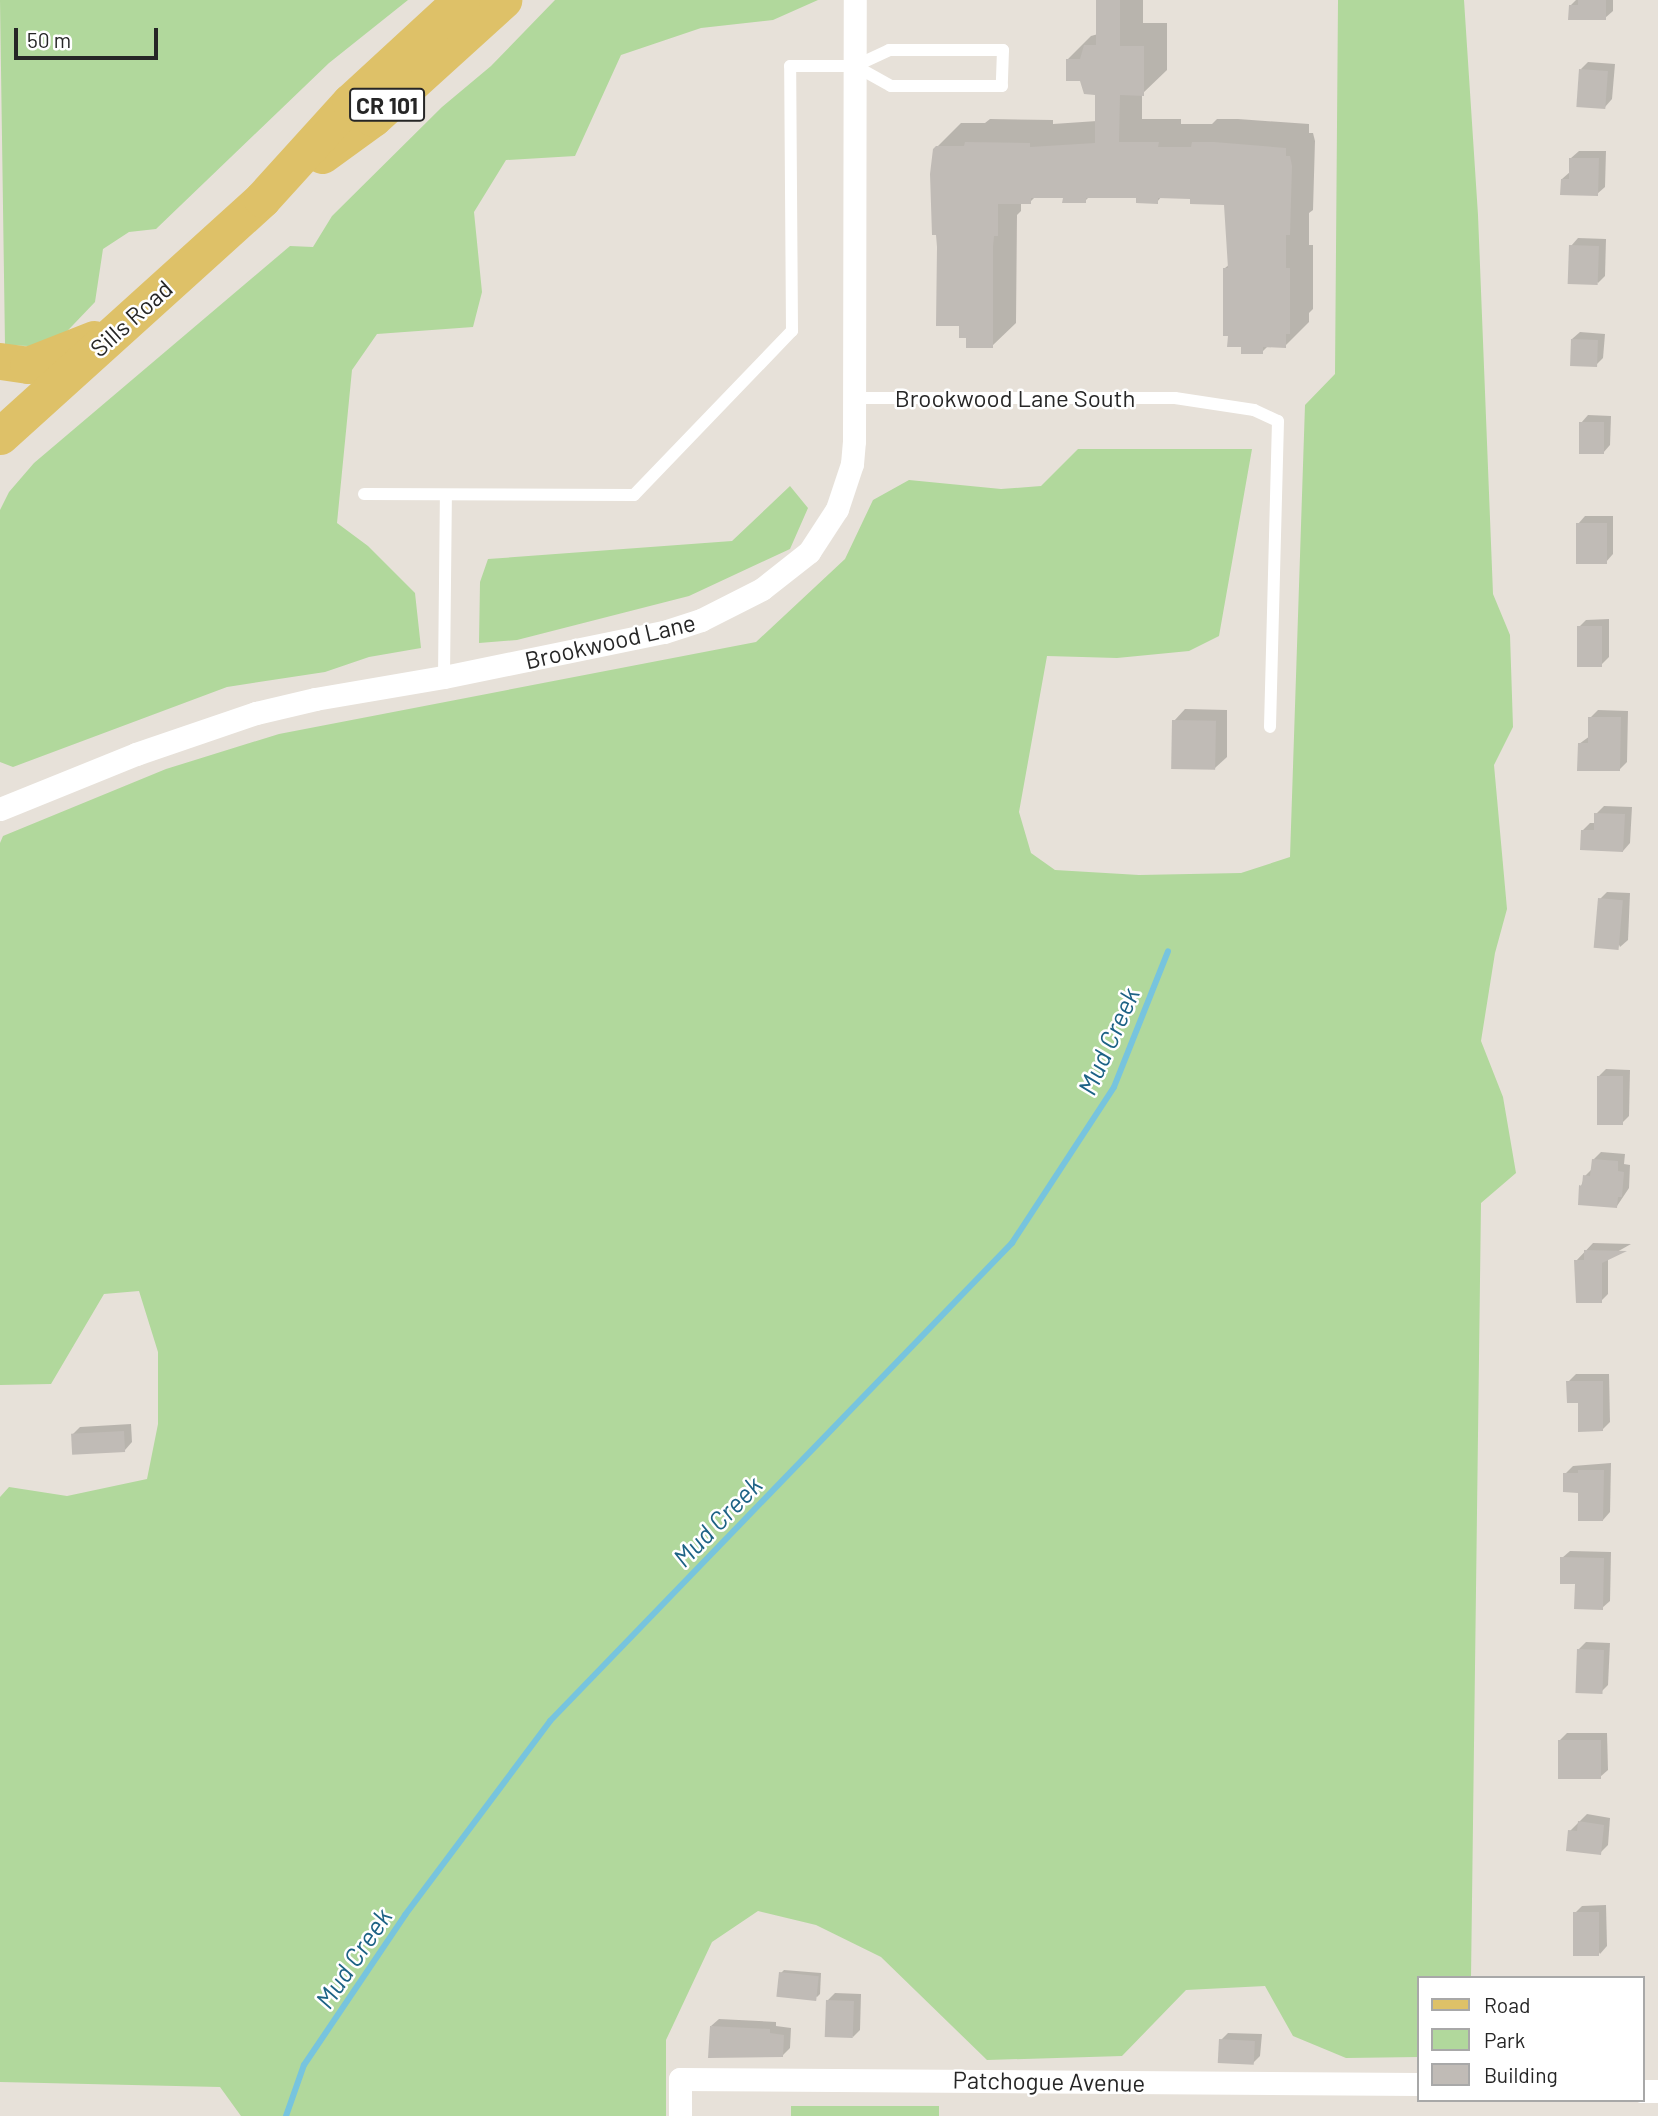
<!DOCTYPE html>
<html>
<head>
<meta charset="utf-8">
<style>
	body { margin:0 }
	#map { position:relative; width:1658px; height:2116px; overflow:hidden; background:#e7e1d9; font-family:Barlow,sans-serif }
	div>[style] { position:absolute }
	.green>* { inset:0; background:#b1d89c; transform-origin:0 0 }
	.shadow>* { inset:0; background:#0003 }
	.stream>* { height:6px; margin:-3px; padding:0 3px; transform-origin:3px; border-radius:3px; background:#77c4de }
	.building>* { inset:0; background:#c0bbb6; transform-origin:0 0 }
	.service>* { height:12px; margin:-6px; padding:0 6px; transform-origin:6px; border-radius:6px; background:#fff }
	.minor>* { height:23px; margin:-11.5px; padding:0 11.5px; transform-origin:11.5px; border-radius:11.5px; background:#fff }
	.primary>* { height:37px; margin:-18.5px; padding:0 18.5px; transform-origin:18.5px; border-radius:18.5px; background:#dec168 }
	span { translate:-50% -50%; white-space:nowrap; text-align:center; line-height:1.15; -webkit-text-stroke:5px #fff; paint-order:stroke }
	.shield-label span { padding:2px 5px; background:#fff; border:2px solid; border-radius:5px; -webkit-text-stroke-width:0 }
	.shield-label { font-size:23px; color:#262626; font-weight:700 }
	.street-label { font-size:24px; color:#262626 }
	.water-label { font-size:26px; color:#1c6285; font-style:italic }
	.legend { position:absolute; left:1417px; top:1976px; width:228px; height:126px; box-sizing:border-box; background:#fff; border:2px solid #a8a8a8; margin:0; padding:9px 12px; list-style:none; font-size:21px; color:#262626 }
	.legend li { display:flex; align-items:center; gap:14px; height:35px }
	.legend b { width:35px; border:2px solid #a8a8a8 }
	.scale { position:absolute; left:14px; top:28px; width:144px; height:32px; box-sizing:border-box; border:4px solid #262626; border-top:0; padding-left:9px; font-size:21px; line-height:24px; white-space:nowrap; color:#262626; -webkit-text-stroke:5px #fff; paint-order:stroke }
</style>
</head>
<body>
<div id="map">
	<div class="green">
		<i style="clip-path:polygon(0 0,408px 0,329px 63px,156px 229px,129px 232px,103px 249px,95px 302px,52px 347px,5px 345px)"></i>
		<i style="clip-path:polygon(555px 0,818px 0,773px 20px,701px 28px,621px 55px,575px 156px,506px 160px,474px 212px,482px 292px,473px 327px,377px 334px,352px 370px,337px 523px,368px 546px,415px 593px,421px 648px,369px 657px,325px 672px,227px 687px,13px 767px,0 762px,0 510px,9px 492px,34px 463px,290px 246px,313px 247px,332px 216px,442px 107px,491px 66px)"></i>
		<i style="clip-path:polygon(1338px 0,1464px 0,1478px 215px,1493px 594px,1510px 635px,1513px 727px,1494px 765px,1507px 909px,1495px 953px,1481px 1041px,1503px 1097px,1516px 1173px,1481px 1203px,1471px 1978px,1418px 1978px,1418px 2057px,1346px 2058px,1293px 2036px,1265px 1986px,1186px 1990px,1122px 2056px,987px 2060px,881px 1957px,816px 1925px,758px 1911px,712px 1942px,666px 2040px,666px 2116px,241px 2116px,220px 2087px,0 2082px,0 1497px,9px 1487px,67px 1496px,147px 1479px,158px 1424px,158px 1352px,139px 1291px,104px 1294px,51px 1384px,0 1385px,0 843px,3px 836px,166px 769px,279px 734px,756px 642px,845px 559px,873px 500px,909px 480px,1001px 489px,1041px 486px,1078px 449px,1252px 449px,1219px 636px,1189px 651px,1117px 658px,1047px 656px,1019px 812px,1031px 853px,1055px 870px,1139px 875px,1241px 873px,1290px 857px,1305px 405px,1335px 374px)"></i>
		<i style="clip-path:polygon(790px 486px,808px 508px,790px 549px,689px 596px,517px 640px,479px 643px,480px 582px,488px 559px,732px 541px)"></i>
		<i style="left:791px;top:2106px;width:148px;height:25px"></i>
	</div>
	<div class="shadow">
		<i style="clip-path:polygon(1098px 0,1143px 0,1143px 23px,1167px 23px,1167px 70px,1142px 94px,1142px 119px,1181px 119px,1181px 124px,1212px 124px,1217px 119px,1238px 119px,1309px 124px,1309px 133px,1313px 133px,1315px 141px,1313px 210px,1309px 213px,1309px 245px,1313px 245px,1313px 309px,1309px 313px,1309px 322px,1285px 346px,1268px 346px,1262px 352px,1225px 268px,1230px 264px,1225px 203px,1192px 197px,1162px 196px,1157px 202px,1138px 196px,1090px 196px,1085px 201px,1064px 196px,1036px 196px,1030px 202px,1021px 202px,1021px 211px,1017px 215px,1016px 323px,992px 346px,937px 147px,961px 123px,985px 123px,990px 119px,1053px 120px,1053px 124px,1097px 121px,1097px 93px,1082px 80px,1067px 60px,1091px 36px,1098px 34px)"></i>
		<i style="clip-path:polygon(1576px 0,1613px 0,1613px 11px,1605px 18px,1571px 5px)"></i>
		<i style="clip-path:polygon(1588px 62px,1615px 64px,1612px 99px,1605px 107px,1581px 69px)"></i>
		<i style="clip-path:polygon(1579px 151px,1606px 151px,1605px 187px,1597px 194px,1562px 179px,1571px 171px,1571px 158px)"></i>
		<i style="clip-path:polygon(1578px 238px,1606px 239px,1605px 276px,1598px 283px,1571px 246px)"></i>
		<i style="clip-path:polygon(1580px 332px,1605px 334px,1603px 358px,1596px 365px,1572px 339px)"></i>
		<i style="clip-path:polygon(1588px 415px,1611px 416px,1610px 445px,1603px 453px,1581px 423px)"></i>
		<i style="clip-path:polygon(1585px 516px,1613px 516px,1613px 554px,1606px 562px,1578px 524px)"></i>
		<i style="clip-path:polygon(1609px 619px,1609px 657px,1602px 664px,1579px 627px,1586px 620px)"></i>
		<i style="clip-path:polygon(1185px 709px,1227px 710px,1227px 757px,1215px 768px,1174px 721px)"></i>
		<i style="clip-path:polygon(1598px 710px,1628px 711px,1627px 762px,1620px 769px,1579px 744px,1590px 736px,1590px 718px)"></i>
		<i style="clip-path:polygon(1604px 806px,1632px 807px,1630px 843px,1623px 851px,1583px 830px,1590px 823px,1596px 823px,1596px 814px)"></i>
		<i style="clip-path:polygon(1607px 892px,1630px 893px,1628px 940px,1620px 947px,1600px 899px)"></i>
		<i style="clip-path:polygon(1606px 1069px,1630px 1070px,1629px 1116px,1622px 1123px,1599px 1076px)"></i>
		<i style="clip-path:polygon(1601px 1152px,1625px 1154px,1624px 1164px,1630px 1165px,1629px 1188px,1617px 1206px,1581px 1186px,1585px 1176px,1593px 1168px,1593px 1160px)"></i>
		<i style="clip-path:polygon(1593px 1243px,1631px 1244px,1608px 1257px,1608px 1294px,1601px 1301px,1576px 1261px)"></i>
		<i style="clip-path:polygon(1576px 1374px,1609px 1374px,1610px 1422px,1602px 1430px,1568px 1382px)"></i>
		<i style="clip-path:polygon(131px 1424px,132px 1442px,125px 1450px,72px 1435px,80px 1427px)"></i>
		<i style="clip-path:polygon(1611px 1463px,1610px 1512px,1603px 1520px,1565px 1474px,1573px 1466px)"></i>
		<i style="clip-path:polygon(1570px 1551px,1611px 1552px,1610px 1601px,1602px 1608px,1577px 1582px,1562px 1558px)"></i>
		<i style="clip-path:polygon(1586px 1642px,1610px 1643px,1608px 1685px,1601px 1692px,1579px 1649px)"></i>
		<i style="clip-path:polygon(1567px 1733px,1607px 1733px,1608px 1770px,1600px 1777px,1559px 1741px)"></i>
		<i style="clip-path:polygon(1587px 1814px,1610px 1818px,1608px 1845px,1600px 1853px,1570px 1831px)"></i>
		<i style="clip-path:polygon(1606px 1905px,1607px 1946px,1600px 1954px,1575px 1913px,1582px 1906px)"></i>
		<i style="clip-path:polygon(784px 1970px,821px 1973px,820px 1994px,817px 1997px,781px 1973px)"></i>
		<i style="clip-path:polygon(835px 1993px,861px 1994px,860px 2030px,853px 2037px,827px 2001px)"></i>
		<i style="clip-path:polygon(719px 2019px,776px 2022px,776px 2026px,791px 2028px,790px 2048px,783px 2055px,711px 2026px)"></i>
		<i style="clip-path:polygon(1228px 2033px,1262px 2034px,1260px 2056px,1252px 2064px,1221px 2040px)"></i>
	</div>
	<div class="stream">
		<i style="left:286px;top:2116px;width:54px;rotate:-70.6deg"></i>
		<i style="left:304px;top:2065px;width:181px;rotate:-56deg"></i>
		<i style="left:405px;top:1915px;width:242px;rotate:-53.2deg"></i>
		<i style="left:550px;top:1721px;width:665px;rotate:-45.98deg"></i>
		<i style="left:1012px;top:1243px;width:186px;rotate:-56.8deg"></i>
		<i style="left:1114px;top:1087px;width:146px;rotate:-68.3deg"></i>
	</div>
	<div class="building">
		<i style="clip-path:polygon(1096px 0,1120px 0,1120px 46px,1144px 46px,1144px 96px,1120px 95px,1119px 142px,1159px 142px,1158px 147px,1191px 147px,1192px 142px,1214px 142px,1286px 148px,1286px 156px,1290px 156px,1292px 166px,1290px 235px,1286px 235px,1286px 268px,1290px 268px,1290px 334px,1286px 334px,1286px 348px,1263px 347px,1263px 354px,1241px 354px,1241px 347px,1227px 347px,1228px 336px,1223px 336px,1223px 268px,1228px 268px,1224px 205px,1190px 204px,1190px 199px,1158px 198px,1158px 204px,1136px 203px,1136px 198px,1086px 198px,1086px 203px,1062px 203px,1063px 198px,1031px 198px,1031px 204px,998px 204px,998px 236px,994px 236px,993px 247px,993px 348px,966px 348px,966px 338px,959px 338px,959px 326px,936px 326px,937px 247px,936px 235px,932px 235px,930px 174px,933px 149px,936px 146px,964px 146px,965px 142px,1030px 143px,1030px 147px,1095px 143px,1095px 95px,1084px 94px,1080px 81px,1066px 81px,1066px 59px,1080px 59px,1084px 45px,1096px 45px)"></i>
		<i style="clip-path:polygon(1578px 0,1606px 0,1606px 20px,1568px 20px,1569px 5px,1578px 5px)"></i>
		<i style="left:1579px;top:69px;width:29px;height:38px;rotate:4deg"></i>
		<i style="clip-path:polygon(1569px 158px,1599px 158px,1598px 196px,1560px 195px,1561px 179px,1569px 179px)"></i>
		<i style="left:1569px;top:245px;width:30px;height:39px;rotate:2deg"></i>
		<i style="left:1571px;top:339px;width:27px;height:27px;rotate:2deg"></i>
		<i style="left:1579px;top:422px;width:25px;height:32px"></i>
		<i style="left:1576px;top:523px;width:31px;height:41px"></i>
		<i style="left:1577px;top:626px;width:25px;height:41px"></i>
		<i style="clip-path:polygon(1588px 717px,1621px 717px,1620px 771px,1577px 771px,1578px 743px,1588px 743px)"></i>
		<i style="left:1172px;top:720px;width:44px;height:49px;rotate:1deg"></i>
		<i style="clip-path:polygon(1594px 813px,1625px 814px,1623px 852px,1580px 850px,1581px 830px,1594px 830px)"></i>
		<i style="left:1598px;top:898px;width:25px;height:50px;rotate:5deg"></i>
		<i style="left:1597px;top:1076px;width:26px;height:49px"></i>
		<i style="clip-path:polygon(1592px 1159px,1618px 1161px,1618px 1171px,1624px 1172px,1622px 1197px,1618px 1197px,1617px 1208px,1578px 1205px,1579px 1185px,1582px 1186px,1583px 1175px,1590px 1176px)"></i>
		<i style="clip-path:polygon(1584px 1250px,1627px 1251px,1602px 1263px,1602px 1303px,1576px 1303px,1574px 1260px,1584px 1260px)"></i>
		<i style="clip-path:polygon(1566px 1381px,1603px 1381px,1603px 1431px,1578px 1432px,1578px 1403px,1567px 1403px)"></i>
		<i style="left:124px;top:1431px;width:21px;height:53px;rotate:87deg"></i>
		<i style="clip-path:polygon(1578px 1470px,1604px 1470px,1603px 1521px,1578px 1521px,1578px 1493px,1563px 1492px,1563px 1473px,1578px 1473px)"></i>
		<i style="clip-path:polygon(1560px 1557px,1604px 1558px,1603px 1610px,1574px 1609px,1575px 1584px,1560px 1584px)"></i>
		<i style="left:1577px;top:1649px;width:27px;height:44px;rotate:2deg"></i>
		<i style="left:1558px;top:1740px;width:43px;height:39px"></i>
		<i style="clip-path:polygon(1578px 1821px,1604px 1825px,1601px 1855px,1566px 1851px,1568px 1830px,1577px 1831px)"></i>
		<i style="left:1573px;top:1912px;width:26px;height:44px"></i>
		<i style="left:779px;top:1972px;width:40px;height:25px;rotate:6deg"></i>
		<i style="left:826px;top:2000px;width:28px;height:37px;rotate:2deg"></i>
		<i style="clip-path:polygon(710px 2026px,770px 2029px,770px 2033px,784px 2035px,783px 2057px,708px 2058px)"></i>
		<i style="left:1219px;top:2039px;width:36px;height:24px;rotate:3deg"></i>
	</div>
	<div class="service">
		<i style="left:855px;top:398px;width:320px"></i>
		<i style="left:1175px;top:398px;width:80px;rotate:8.6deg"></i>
		<i style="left:1254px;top:410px;width:26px;rotate:25deg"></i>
		<i style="left:1278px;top:421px;width:306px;rotate:91.5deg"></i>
		<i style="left:364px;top:494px;width:270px;rotate:0.2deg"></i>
		<i style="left:634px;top:495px;width:228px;rotate:-46.1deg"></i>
		<i style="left:792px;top:331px;width:265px;rotate:-90.4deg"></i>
		<i style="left:790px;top:66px;width:65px"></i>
		<i style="left:855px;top:66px;width:38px;rotate:-25deg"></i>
		<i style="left:889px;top:50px;width:114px"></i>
		<i style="left:1003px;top:50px;width:36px;rotate:92deg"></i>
		<i style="left:1002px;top:86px;width:111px;rotate:180deg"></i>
		<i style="left:891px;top:86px;width:41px;rotate:-150.9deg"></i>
		<i style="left:444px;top:677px;width:182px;rotate:-89.4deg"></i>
	</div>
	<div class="minor">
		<i style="left:0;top:809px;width:147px;rotate:-22deg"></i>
		<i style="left:136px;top:754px;width:127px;rotate:-18.9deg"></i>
		<i style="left:256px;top:713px;width:61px;rotate:-13.3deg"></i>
		<i style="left:315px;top:699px;width:131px;rotate:-9.7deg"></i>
		<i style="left:444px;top:677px;width:225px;rotate:-11.6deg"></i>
		<i style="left:664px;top:632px;width:39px;rotate:-18deg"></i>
		<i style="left:701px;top:620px;width:68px;rotate:-26.9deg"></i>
		<i style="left:762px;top:589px;width:60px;rotate:-38.2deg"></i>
		<i style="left:809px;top:552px;width:51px;rotate:-56.9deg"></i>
		<i style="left:837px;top:509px;width:47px;rotate:-71.6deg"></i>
		<i style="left:852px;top:464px;width:23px;rotate:-85deg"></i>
		<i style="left:854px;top:441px;width:441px;rotate:-89.9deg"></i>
		<i style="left:1642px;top:2091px;width:16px"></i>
		<i style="left:680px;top:2116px;width:37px;rotate:-90deg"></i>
		<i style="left:680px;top:2079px;width:738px;rotate:0.39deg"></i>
	</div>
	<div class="primary">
		<i style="left:322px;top:155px;width:63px;rotate:-36deg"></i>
		<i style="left:373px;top:118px;width:176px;rotate:-42.2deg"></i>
		<i style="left:0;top:361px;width:28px;rotate:8deg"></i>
		<i style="left:28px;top:365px;width:71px;rotate:-21.5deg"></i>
		<i style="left:0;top:436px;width:353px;rotate:-42.1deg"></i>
		<i style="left:262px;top:199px;width:131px;rotate:-47.8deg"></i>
		<i style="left:350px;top:102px;width:151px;rotate:-42.6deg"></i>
	</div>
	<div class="shield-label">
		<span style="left:387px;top:105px">CR 101</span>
	</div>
	<div class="street-label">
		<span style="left:131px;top:318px;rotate:-42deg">Sills Road</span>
		<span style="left:1015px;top:398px">Brookwood Lane South</span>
		<span style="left:610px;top:641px;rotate:-13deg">Brookwood Lane</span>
		<span style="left:1049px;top:2081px;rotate:1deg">Patchogue Avenue</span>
	</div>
	<div class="water-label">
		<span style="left:1108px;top:1041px;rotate:-66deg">Mud Creek</span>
		<span style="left:717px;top:1521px;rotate:-46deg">Mud Creek</span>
		<span style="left:353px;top:1958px;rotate:-56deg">Mud Creek</span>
	</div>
	<ul class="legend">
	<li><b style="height:9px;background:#dec168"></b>Road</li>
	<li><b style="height:19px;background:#b1d89c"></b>Park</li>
	<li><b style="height:19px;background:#c0bbb6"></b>Building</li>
	</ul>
	<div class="scale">50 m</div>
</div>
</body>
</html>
